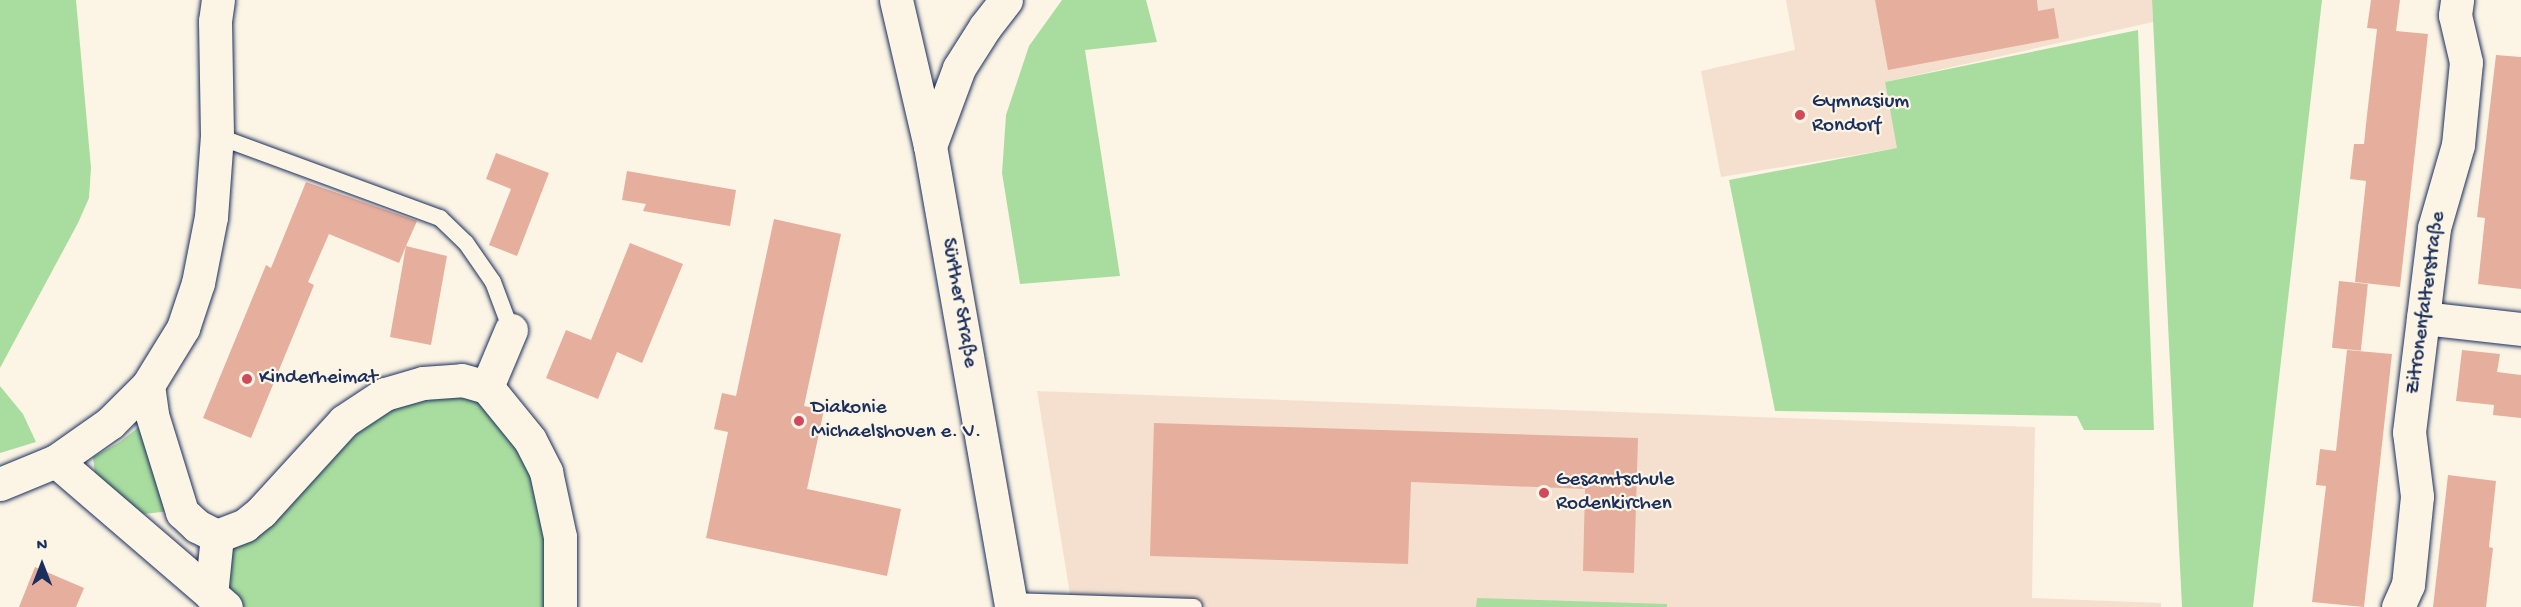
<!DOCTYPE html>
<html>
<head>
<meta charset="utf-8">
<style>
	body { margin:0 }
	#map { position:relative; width:2521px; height:607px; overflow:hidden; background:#fcf5e5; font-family:"Gochi Hand",sans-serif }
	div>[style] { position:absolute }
	.built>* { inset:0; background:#f5e0cf }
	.green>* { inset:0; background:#a9dd9f }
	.building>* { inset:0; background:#e6ae9d; transform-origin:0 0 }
	.roads { filter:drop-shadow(0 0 2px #1b2f5e) drop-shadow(0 0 2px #1b2f5e) }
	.service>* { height:16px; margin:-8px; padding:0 8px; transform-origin:8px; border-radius:8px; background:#fcf5e5 }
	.minor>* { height:33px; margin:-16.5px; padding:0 16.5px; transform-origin:16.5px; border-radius:16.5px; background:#fcf5e5 }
	.tertiary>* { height:33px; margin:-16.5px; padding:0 16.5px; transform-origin:16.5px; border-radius:16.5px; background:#fcf5e5 }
	.dots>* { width:16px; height:16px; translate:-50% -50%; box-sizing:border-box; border:3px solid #fcf5e5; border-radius:50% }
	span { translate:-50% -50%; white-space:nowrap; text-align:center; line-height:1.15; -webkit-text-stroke:4.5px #fcf5e5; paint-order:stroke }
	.poi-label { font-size:21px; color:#1b2f5e }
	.left { translate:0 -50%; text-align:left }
	.street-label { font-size:21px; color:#1b2f5e }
	.north { position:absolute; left:12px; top:535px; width:60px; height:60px; -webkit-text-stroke:4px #fcf5e5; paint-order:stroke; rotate:0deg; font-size:16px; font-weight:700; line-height:24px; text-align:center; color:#1b2f5e }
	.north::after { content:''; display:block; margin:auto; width:21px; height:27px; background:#1b2f5e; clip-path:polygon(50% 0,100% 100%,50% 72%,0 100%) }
</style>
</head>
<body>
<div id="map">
	<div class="built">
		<i style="clip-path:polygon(1786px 0,2152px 0,2153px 22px,1885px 82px,1898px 148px,1721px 177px,1701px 71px,1795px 50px)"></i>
		<i style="clip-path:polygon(1037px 391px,2035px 427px,2032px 598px,2161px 603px,2161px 607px,1072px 607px)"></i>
	</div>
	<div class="green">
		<i style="clip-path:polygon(0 0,76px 0,91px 168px,89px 198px,78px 223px,0 368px)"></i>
		<i style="clip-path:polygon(1062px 0,1146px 0,1157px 42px,1085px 50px,1120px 276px,1020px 284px,1002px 173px,1006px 115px,1029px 46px)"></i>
		<i style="clip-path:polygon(2152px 0,2322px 0,2253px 607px,2182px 607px)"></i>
		<i style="clip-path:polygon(2138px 30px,2154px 430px,2084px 430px,2077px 416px,1775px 411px,1729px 180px,1897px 148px,1885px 82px)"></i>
		<i style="clip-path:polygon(0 386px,23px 414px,36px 442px,0 453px)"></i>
		<i style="clip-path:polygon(474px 395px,518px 435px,546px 507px,550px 607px,238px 607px,222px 583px,222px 556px,336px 447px,404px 398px)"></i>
		<i style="clip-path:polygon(146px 421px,170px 511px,136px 515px,96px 484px,93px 457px,120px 442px)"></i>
		<i style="clip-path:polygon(1477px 598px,1667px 604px,1667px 607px,1476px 607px)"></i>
	</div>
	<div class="building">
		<i style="clip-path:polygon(1875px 0,2037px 0,2038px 11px,2054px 8px,2059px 38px,1888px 70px)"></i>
		<i style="clip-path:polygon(2371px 0,2400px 0,2396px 31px,2428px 34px,2400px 287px,2355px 282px,2366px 181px,2350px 179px,2354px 144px,2364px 144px,2367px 115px,2377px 29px,2367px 28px)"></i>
		<i style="clip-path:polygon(2496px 55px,2521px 57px,2521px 289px,2478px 284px,2485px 218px,2477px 217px)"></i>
		<i style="clip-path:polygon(496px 153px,549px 173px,517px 256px,489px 245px,511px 189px,486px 179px)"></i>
		<i style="clip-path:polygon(627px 171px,736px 190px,730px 226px,643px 211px,646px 204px,622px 200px)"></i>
		<i style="clip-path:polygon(306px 182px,417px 221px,406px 246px,447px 256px,431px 345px,390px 337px,406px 246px,399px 263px,329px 234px,308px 282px,314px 285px,251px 438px,203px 418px,266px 265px,271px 268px)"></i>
		<i style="clip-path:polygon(774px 219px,841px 234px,804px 406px,824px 410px,807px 489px,901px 509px,887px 576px,706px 538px,728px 432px,714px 429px,722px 393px,736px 396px)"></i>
		<i style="clip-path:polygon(630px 243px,683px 264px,642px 363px,617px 352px,598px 399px,546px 378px,566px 330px,591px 340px)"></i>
		<i style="left:2339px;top:281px;width:29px;height:67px;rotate:6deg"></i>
		<i style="clip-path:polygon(2347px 350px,2392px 354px,2364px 607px,2312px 602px,2326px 486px,2316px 485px,2320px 449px,2336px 451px)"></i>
		<i style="clip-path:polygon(2462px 350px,2500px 354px,2497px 372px,2521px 375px,2521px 418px,2493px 415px,2494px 405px,2456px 401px)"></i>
		<i style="clip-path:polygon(1154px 423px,1638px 438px,1634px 573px,1583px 571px,1585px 489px,1411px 482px,1408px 564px,1150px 556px)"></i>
		<i style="clip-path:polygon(2448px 475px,2496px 481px,2489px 547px,2493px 548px,2486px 607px,2433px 607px)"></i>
		<i style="clip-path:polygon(35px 567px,84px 588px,76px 607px,19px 607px)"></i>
	</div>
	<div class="roads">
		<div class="service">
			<i style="left:217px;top:136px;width:238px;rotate:20.2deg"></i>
			<i style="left:440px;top:218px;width:36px;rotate:44deg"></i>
			<i style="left:466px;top:243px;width:47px;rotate:55.3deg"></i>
			<i style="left:493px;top:282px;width:51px;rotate:69.4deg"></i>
			<i style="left:1010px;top:601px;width:184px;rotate:1.9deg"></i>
		</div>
		<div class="minor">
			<i style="left:930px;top:146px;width:83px;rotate:-69.6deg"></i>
			<i style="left:959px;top:68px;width:49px;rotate:-57.6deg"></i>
			<i style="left:985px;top:27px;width:34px;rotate:-52deg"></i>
			<i style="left:2423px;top:318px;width:99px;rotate:6.4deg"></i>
			<i style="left:148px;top:385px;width:30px;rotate:82deg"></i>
			<i style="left:152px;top:415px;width:102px;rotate:72.8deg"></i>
			<i style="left:182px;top:512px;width:21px;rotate:43deg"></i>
			<i style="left:197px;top:526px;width:22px;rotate:27deg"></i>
			<i style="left:217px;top:536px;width:30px;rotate:-21deg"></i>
			<i style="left:245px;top:525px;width:21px;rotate:-39deg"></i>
			<i style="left:261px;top:512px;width:123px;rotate:-47.6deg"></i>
			<i style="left:344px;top:421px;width:49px;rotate:-33.4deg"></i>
			<i style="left:385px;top:394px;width:40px;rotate:-16deg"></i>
			<i style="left:423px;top:383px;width:39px;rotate:-4deg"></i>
			<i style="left:462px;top:380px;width:26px;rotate:16deg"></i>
			<i style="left:487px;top:387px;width:68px;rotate:50.9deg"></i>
			<i style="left:530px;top:440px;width:36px;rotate:63deg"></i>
			<i style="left:546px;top:472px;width:66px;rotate:77.8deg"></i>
			<i style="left:560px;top:537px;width:70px;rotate:90deg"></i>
			<i style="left:487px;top:387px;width:62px;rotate:-67.2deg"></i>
			<i style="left:56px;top:461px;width:224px;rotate:40.7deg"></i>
			<i style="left:0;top:484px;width:61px;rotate:-22.3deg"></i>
			<i style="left:56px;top:461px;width:66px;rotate:-35.1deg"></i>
			<i style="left:110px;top:423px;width:54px;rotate:-45deg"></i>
			<i style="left:148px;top:385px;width:67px;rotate:-58.4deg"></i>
			<i style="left:183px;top:328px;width:47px;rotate:-71.6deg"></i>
			<i style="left:198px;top:283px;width:67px;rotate:-78.9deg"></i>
			<i style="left:211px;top:217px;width:81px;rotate:-85.8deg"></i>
			<i style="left:217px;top:136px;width:115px;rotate:-91deg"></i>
			<i style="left:215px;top:21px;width:21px;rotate:-82deg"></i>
			<i style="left:211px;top:595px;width:59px;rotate:-84.2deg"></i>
			<i style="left:2398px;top:607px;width:24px;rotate:-66deg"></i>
			<i style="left:2408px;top:585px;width:89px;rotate:-84.2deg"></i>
			<i style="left:2417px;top:496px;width:64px;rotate:-97.1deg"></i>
			<i style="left:2409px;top:432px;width:206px;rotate:-83deg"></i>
			<i style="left:2434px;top:228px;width:86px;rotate:-73.9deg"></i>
			<i style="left:2458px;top:145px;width:83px;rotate:-84.5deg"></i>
			<i style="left:2466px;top:62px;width:48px;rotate:-103.2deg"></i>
			<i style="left:2455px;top:15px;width:15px;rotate:-82deg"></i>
		</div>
		<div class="tertiary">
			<i style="left:896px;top:0;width:150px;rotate:76.9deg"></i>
			<i style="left:930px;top:146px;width:468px;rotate:80deg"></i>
		</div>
	</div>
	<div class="dots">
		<i style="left:1800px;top:115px;background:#d1495b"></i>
		<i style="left:247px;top:379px;background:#d1495b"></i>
		<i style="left:799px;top:421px;background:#d1495b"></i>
		<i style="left:1544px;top:493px;background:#d1495b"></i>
	</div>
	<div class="poi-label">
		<span class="left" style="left:1812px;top:115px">Gymnasium<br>Rondorf</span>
		<span class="left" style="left:259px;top:379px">Kinderheimat</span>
		<span class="left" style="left:811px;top:421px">Diakonie<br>Michaelshoven e. V.</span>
		<span class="left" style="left:1556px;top:493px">Gesamtschule<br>Rodenkirchen</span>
	</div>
	<div class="street-label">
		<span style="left:958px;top:303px;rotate:80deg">Sürther Straße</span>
		<span style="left:2427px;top:303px;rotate:-82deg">Zitronenfalterstraße</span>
	</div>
	<div class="north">N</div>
</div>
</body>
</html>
